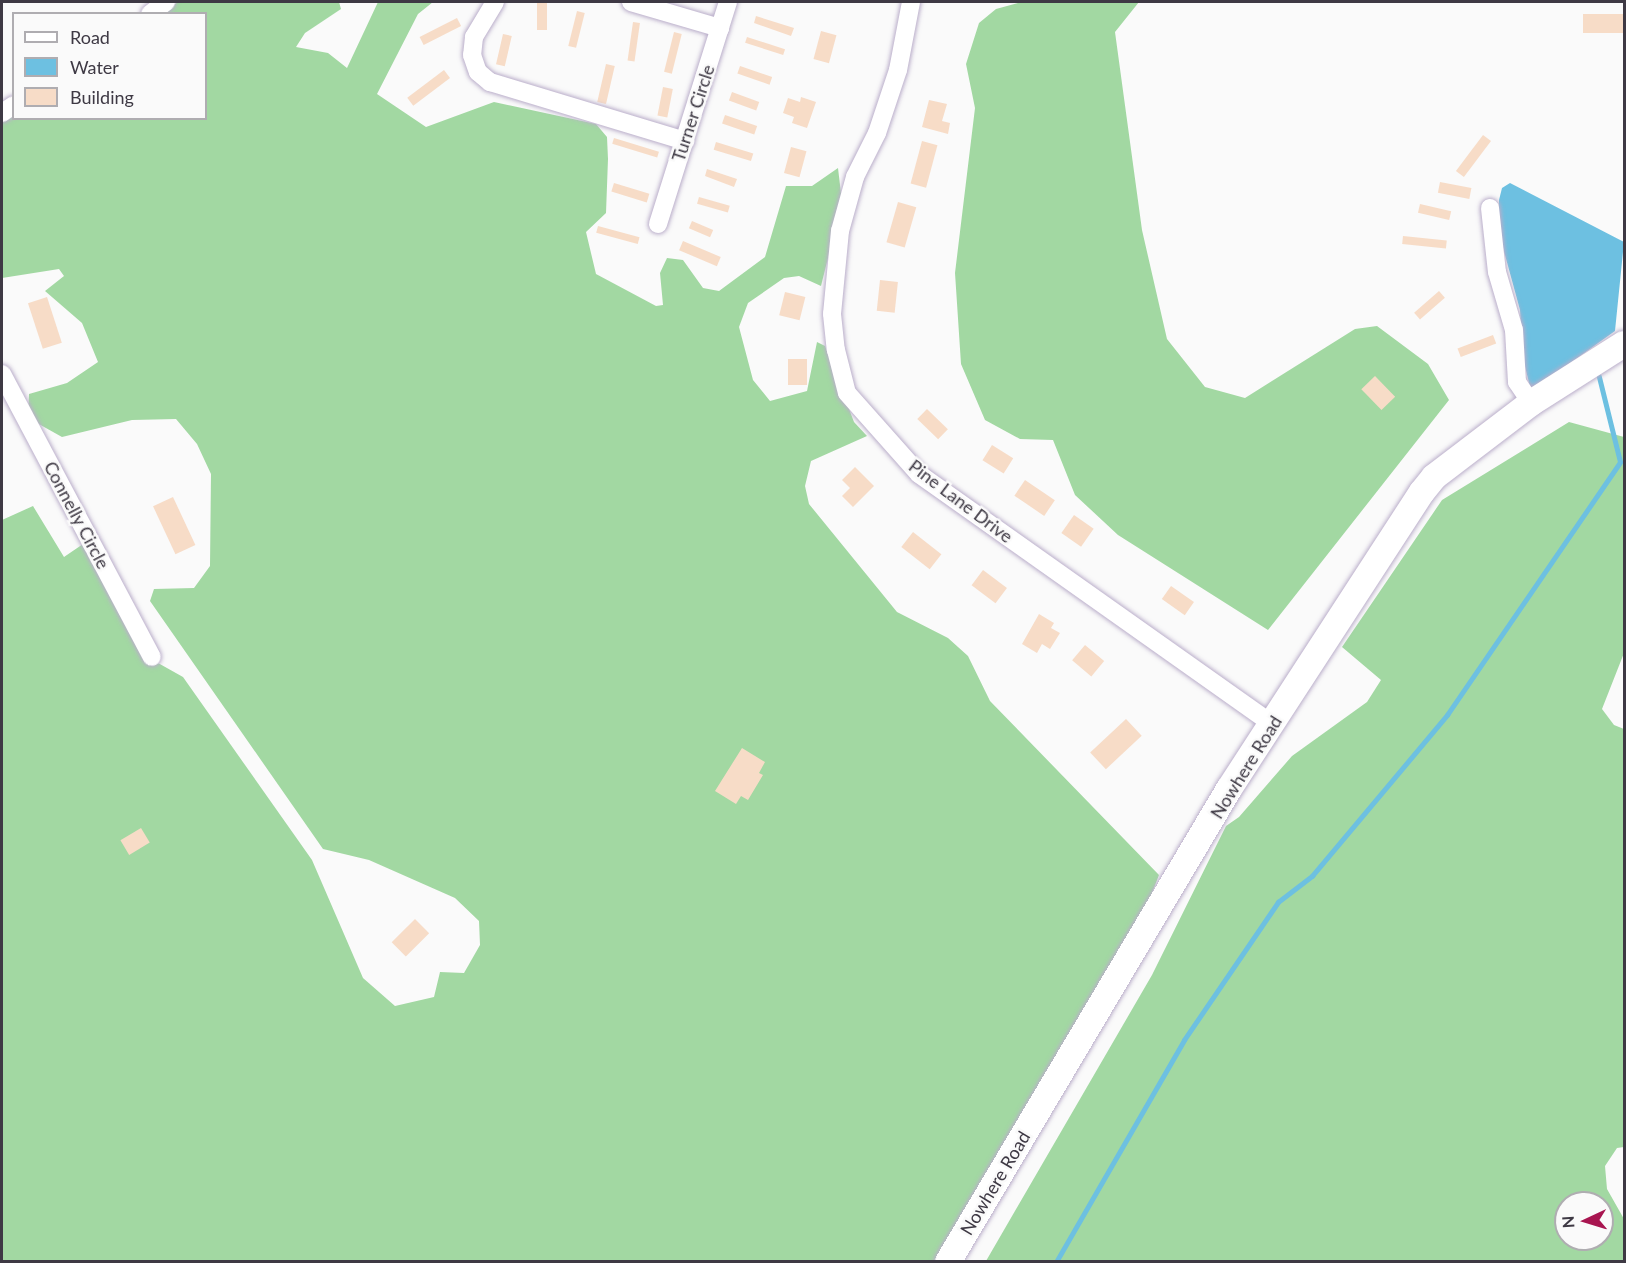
<!DOCTYPE html>
<html>
<head>
<meta charset="utf-8">
<style>
	body { margin:0 }
	#map { position:relative; width:1626px; height:1263px; overflow:hidden; background:#fafafa; font-family:Lato,sans-serif }
	div>[style] { position:absolute }
	.forest>* { inset:0; background:#a2d8a2 }
	.water>* { inset:0; background:#6dc0e1 }
	.stream>* { height:4.5px; margin:-2.25px; padding:0 2.25px; transform-origin:2.25px; border-radius:2.25px; background:#6dc0e1 }
	.building>* { inset:0; background:#f7dcc7; transform-origin:0 0 }
	.roads { filter:drop-shadow(0 0 2px #baaeca) drop-shadow(0 0 2px #baaeca) }
	.street>* { height:18px; margin:-9px; padding:0 9px; transform-origin:9px; border-radius:9px; background:#fff }
	.secondary>* { height:26px; margin:-13px; padding:0 13px; transform-origin:13px; border-radius:13px; background:#fff }
	span { translate:-50% -50%; white-space:nowrap; text-align:center; line-height:1.15; -webkit-text-stroke:5px #fafafa; paint-order:stroke }
	.street-label { font-size:18px; color:#3e3944 }
	.frame { position:absolute; inset:0; border:3px solid #3e3944; pointer-events:none }
	.legend { position:absolute; left:12px; top:12px; width:195px; height:108px; box-sizing:border-box; background:#fafafa; border:2px solid #afadb1; margin:0; padding:8px 10px; list-style:none; font-size:18px; color:#3e3944 }
	.legend li { display:flex; align-items:center; gap:12px; height:30px }
	.legend b { width:30px; border:2px solid #afadb1 }
	.north { position:absolute; left:1554px; top:1191px; width:60px; height:60px; box-sizing:border-box; background:#fafafa; border:2px solid #afadb1; border-radius:50%; rotate:266deg; font-size:16px; font-weight:700; line-height:24px; text-align:center; color:#3e3944 }
	.north::after { content:''; display:block; margin:auto; width:21px; height:27px; background:#a81550; clip-path:polygon(50% 0,100% 100%,50% 72%,0 100%) }
</style>
</head>
<body>
<div id="map">
	<div class="forest">
		<i style="clip-path:polygon(178px 2px,339px 2px,341px 9px,305px 33px,296px 47px,328px 53px,347px 68px,378px 2px,433px 2px,418px 14px,377px 94px,426px 127px,494px 102px,596px 124px,607px 137px,608px 159px,606px 213px,586px 232px,596px 274px,656px 306px,663px 305px,660px 273px,667px 258px,683px 260px,703px 288px,719px 291px,765px 257px,786px 186px,812px 186px,838px 168px,842px 202px,821px 286px,799px 276px,784px 278px,748px 303px,739px 327px,753px 380px,770px 401px,807px 391px,817px 342px,825px 346px,854px 422px,867px 436px,811px 461px,805px 486px,809px 504px,897px 612px,948px 638px,968px 656px,990px 701px,1159px 875px,1133px 942px,940px 1261px,2px 1262px,2px 520px,33px 506px,64px 557px,86px 542px,142px 654px,183px 677px,312px 860px,363px 978px,395px 1006px,434px 997px,440px 972px,464px 973px,480px 945px,479px 921px,455px 898px,369px 860px,323px 849px,150px 601px,154px 589px,194px 588px,210px 566px,211px 474px,197px 444px,176px 419px,132px 420px,62px 437px,28px 418px,29px 394px,67px 383px,98px 362px,82px 323px,45px 291px,64px 276px,59px 269px,2px 278px,2px 122px,13px 114px,14px 118px,206px 118px,206px 14px,163px 13px)"></i>
		<i style="clip-path:polygon(1022px 2px,1139px 2px,1115px 32px,1142px 230px,1167px 339px,1205px 387px,1245px 398px,1355px 329px,1377px 326px,1428px 364px,1449px 400px,1268px 630px,1118px 535px,1075px 495px,1053px 440px,1020px 439px,985px 420px,961px 364px,955px 273px,975px 108px,966px 64px,979px 23px,996px 9px)"></i>
		<i style="clip-path:polygon(evenodd,1569px 422px,1624px 437px,1624px 653px,1602px 709px,1614px 725px,1624px 729px,1624px 1147px,1617px 1148px,1605px 1166px,1607px 1189px,1624px 1219px,1624px 1261px,986px 1261px,1152px 975px,1226px 826px,1239px 817px,1292px 756px,1367px 702px,1381px 680px,1342px 647px,1442px 500px,1569px 422px,1566px 1203px,1602px 1203px,1602px 1239px,1566px 1239px,1566px 1203px)"></i>
	</div>
	<div class="water">
		<i style="clip-path:polygon(1510px 183px,1624px 242px,1615px 331px,1531px 391px,1523px 358px,1520px 310px,1499px 233px,1499px 200px,1502px 188px)"></i>
	</div>
	<div class="stream">
		<i style="left:1056px;top:1262px;width:256px;rotate:-60deg"></i>
		<i style="left:1184px;top:1040px;width:167px;rotate:-55.7deg"></i>
		<i style="left:1278px;top:902px;width:43px;rotate:-37.4deg"></i>
		<i style="left:1312px;top:876px;width:210px;rotate:-50deg"></i>
		<i style="left:1447px;top:715px;width:306px;rotate:-55.6deg"></i>
		<i style="left:1620px;top:462px;width:88px;rotate:-103.9deg"></i>
	</div>
	<div class="building">
		<i style="left:537px;top:2px;width:10px;height:28px"></i>
		<i style="left:577px;top:11px;width:8px;height:36px;rotate:14deg"></i>
		<i style="left:1583px;top:14px;width:41px;height:19px"></i>
		<i style="clip-path:polygon(756px 16px,794px 28px,791px 36px,754px 23px)"></i>
		<i style="left:457px;top:18px;width:9px;height:42px;rotate:63deg"></i>
		<i style="left:633px;top:22px;width:7px;height:39px;rotate:8deg"></i>
		<i style="left:821px;top:31px;width:16px;height:29px;rotate:15deg"></i>
		<i style="left:674px;top:32px;width:8px;height:41px;rotate:14deg"></i>
		<i style="left:503px;top:34px;width:9px;height:31px;rotate:13deg"></i>
		<i style="left:747px;top:37px;width:40px;height:6px;rotate:18deg"></i>
		<i style="left:606px;top:64px;width:9px;height:39px;rotate:13deg"></i>
		<i style="left:740px;top:66px;width:34px;height:8px;rotate:19deg"></i>
		<i style="left:444px;top:70px;width:10px;height:46px;rotate:53deg"></i>
		<i style="left:663px;top:87px;width:10px;height:29px;rotate:11deg"></i>
		<i style="left:732px;top:92px;width:29px;height:9px;rotate:20deg"></i>
		<i style="clip-path:polygon(801px 97px,816px 102px,807px 128px,792px 123px,794px 117px,783px 113px,788px 98px,800px 102px)"></i>
		<i style="clip-path:polygon(929px 100px,947px 104px,942px 121px,950px 123px,948px 134px,922px 127px)"></i>
		<i style="left:725px;top:115px;width:34px;height:9px;rotate:19deg"></i>
		<i style="left:1483px;top:135px;width:10px;height:45px;rotate:37deg"></i>
		<i style="left:614px;top:138px;width:47px;height:6px;rotate:17deg"></i>
		<i style="left:922px;top:141px;width:16px;height:44px;rotate:15deg"></i>
		<i style="left:716px;top:142px;width:39px;height:8px;rotate:17deg"></i>
		<i style="left:791px;top:147px;width:16px;height:27px;rotate:15deg"></i>
		<i style="clip-path:polygon(707px 169px,737px 179px,734px 187px,705px 176px)"></i>
		<i style="left:1440px;top:182px;width:32px;height:11px;rotate:11deg"></i>
		<i style="left:614px;top:183px;width:37px;height:9px;rotate:17deg"></i>
		<i style="left:699px;top:197px;width:32px;height:7px;rotate:16deg"></i>
		<i style="left:898px;top:202px;width:19px;height:42px;rotate:16deg"></i>
		<i style="left:1420px;top:204px;width:32px;height:9px;rotate:13deg"></i>
		<i style="left:692px;top:221px;width:23px;height:8px;rotate:23deg"></i>
		<i style="left:598px;top:226px;width:43px;height:7px;rotate:15deg"></i>
		<i style="left:1403px;top:236px;width:44px;height:8px;rotate:6deg"></i>
		<i style="left:683px;top:241px;width:41px;height:10px;rotate:23deg"></i>
		<i style="left:880px;top:280px;width:18px;height:31px;rotate:6deg"></i>
		<i style="left:1439px;top:291px;width:9px;height:33px;rotate:49deg"></i>
		<i style="left:785px;top:292px;width:21px;height:24px;rotate:14deg"></i>
		<i style="left:47px;top:297px;width:48px;height:20px;rotate:72deg"></i>
		<i style="left:1493px;top:335px;width:9px;height:38px;rotate:69deg"></i>
		<i style="left:788px;top:359px;width:19px;height:26px"></i>
		<i style="left:1375px;top:376px;width:29px;height:19px;rotate:46deg"></i>
		<i style="left:927px;top:409px;width:29px;height:14px;rotate:44deg"></i>
		<i style="left:992px;top:445px;width:25px;height:18px;rotate:32deg"></i>
		<i style="clip-path:polygon(855px 467px,874px 486px,853px 507px,842px 496px,850px 488px,842px 480px)"></i>
		<i style="left:1025px;top:480px;width:36px;height:19px;rotate:34deg"></i>
		<i style="left:173px;top:497px;width:53px;height:22px;rotate:65deg"></i>
		<i style="left:1074px;top:515px;width:24px;height:22px;rotate:35deg"></i>
		<i style="left:913px;top:532px;width:36px;height:19px;rotate:38deg"></i>
		<i style="left:983px;top:570px;width:30px;height:19px;rotate:37deg"></i>
		<i style="left:1171px;top:586px;width:28px;height:16px;rotate:35deg"></i>
		<i style="clip-path:polygon(1039px 614px,1054px 623px,1051px 628px,1060px 633px,1050px 649px,1042px 644px,1037px 653px,1022px 644px)"></i>
		<i style="left:1085px;top:645px;width:25px;height:20px;rotate:40deg"></i>
		<i style="left:1126px;top:719px;width:23px;height:49px;rotate:47deg"></i>
		<i style="clip-path:polygon(742px 748px,765px 762px,759px 773px,763px 775px,748px 800px,741px 796px,736px 804px,715px 791px)"></i>
		<i style="left:141px;top:828px;width:17px;height:24px;rotate:59deg"></i>
		<i style="left:415px;top:919px;width:20px;height:33px;rotate:45deg"></i>
	</div>
	<div class="roads">
		<div class="street">
			<i style="left:495px;top:2px;width:41px;rotate:121deg"></i>
			<i style="left:474px;top:37px;width:18px;rotate:96deg"></i>
			<i style="left:472px;top:55px;width:18px;rotate:71deg"></i>
			<i style="left:478px;top:72px;width:16px;rotate:40deg"></i>
			<i style="left:490px;top:82px;width:204px;rotate:16.8deg"></i>
			<i style="left:631px;top:2px;width:93px;rotate:16.3deg"></i>
			<i style="left:911px;top:2px;width:69px;rotate:100.8deg"></i>
			<i style="left:898px;top:70px;width:66px;rotate:108.4deg"></i>
			<i style="left:877px;top:133px;width:49px;rotate:116.6deg"></i>
			<i style="left:855px;top:177px;width:56px;rotate:105.5deg"></i>
			<i style="left:840px;top:231px;width:83px;rotate:95.5deg"></i>
			<i style="left:832px;top:314px;width:36px;rotate:84deg"></i>
			<i style="left:836px;top:350px;width:44px;rotate:75.7deg"></i>
			<i style="left:847px;top:393px;width:108px;rotate:48.4deg"></i>
			<i style="left:919px;top:474px;width:433px;rotate:35.3deg"></i>
			<i style="left:150px;top:14px;width:20px;rotate:-37deg"></i>
			<i style="left:2px;top:113px;width:14px;rotate:-34deg"></i>
			<i style="left:1490px;top:208px;width:64px;rotate:83.8deg"></i>
			<i style="left:1497px;top:272px;width:60px;rotate:73.7deg"></i>
			<i style="left:1514px;top:330px;width:52px;rotate:86.7deg"></i>
			<i style="left:1517px;top:382px;width:25px;rotate:56deg"></i>
			<i style="left:658px;top:224px;width:233px;rotate:-72.5deg"></i>
			<i style="left:2px;top:374px;width:320px;rotate:62.1deg"></i>
		</div>
		<div class="secondary">
			<i style="left:948px;top:1262px;width:550px;rotate:-59.29deg"></i>
			<i style="left:1229px;top:789px;width:354px;rotate:-57deg"></i>
			<i style="left:1422px;top:492px;width:19px;rotate:-51deg"></i>
			<i style="left:1434px;top:477px;width:122px;rotate:-37.3deg"></i>
			<i style="left:1531px;top:403px;width:110px;rotate:-32.4deg"></i>
		</div>
	</div>
	<div class="street-label">
		<span style="left:693px;top:113px;rotate:-72deg">Turner Circle</span>
		<span style="left:961px;top:501px;rotate:37deg">Pine Lane Drive</span>
		<span style="left:77px;top:515px;rotate:62deg">Connelly Circle</span>
		<span style="left:1246px;top:767px;rotate:-58deg">Nowhere Road</span>
		<span style="left:995px;top:1183px;rotate:-59deg">Nowhere Road</span>
	</div>
	<div class="frame"></div>
	<ul class="legend">
	<li><b style="height:8px;background:#fff"></b>Road</li>
	<li><b style="height:16px;background:#6dc0e1"></b>Water</li>
	<li><b style="height:16px;background:#f7dcc7"></b>Building</li>
	</ul>
	<div class="north">N</div>
</div>
</body>
</html>
